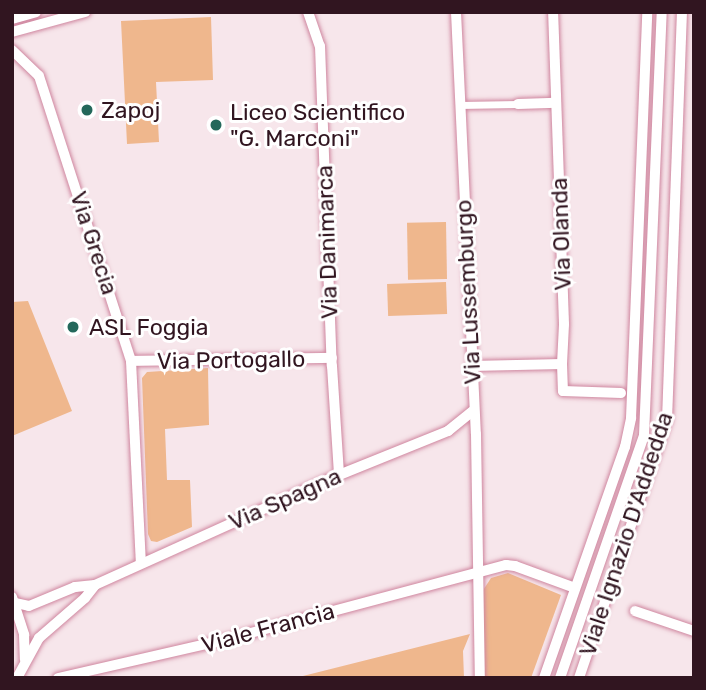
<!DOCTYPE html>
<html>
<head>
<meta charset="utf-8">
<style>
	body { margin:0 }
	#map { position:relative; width:706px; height:690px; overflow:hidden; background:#f7e6eb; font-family:Rubik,sans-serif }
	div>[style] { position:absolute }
	.green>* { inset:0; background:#efb78d; transform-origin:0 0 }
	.roads { filter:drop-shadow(0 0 2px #cf869f) drop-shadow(0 0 2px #cf869f) }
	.pedestrian>* { height:7px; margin:-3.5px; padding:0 3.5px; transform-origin:3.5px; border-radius:3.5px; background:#fff }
	.minor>* { height:10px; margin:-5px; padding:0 5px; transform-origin:5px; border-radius:5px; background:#fff }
	.dots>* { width:19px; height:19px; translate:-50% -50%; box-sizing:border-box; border:4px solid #fff; border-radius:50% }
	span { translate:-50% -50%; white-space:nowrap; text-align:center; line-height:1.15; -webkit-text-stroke:6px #fff; paint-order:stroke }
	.poi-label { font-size:23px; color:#311520 }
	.left { translate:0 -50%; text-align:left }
	.street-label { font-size:23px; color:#311520 }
	.frame { position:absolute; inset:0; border:14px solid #311520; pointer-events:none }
</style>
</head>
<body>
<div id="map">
	<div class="green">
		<i style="clip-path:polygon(211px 17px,213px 80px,156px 82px,159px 142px,127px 144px,121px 21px)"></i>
		<i style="left:446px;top:222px;width:57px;height:39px;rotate:89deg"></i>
		<i style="left:446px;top:282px;width:32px;height:59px;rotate:88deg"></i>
		<i style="clip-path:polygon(28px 301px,72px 411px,12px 436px,12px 302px)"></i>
		<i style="clip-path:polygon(208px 368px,209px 425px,165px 429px,167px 480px,190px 480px,192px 527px,157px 542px,151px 541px,148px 534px,142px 378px,147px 372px)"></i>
		<i style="clip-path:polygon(508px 573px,561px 595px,531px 678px,483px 678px,480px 595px,491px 578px)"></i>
		<i style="clip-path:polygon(470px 634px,463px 651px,464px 678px,295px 678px)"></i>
	</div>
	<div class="roads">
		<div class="pedestrian">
			<i style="left:459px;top:105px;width:59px;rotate:-1deg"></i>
		</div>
		<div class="minor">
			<i style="left:308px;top:12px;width:36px;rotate:71deg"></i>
			<i style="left:320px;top:46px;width:320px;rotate:87.9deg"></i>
			<i style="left:332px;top:366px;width:109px;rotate:86.3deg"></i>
			<i style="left:456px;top:12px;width:422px;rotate:87.3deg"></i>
			<i style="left:476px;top:434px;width:244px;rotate:89.1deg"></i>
			<i style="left:12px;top:19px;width:25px;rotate:-16deg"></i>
			<i style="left:12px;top:32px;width:76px;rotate:-15.3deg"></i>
			<i style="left:12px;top:50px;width:37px;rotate:44deg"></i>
			<i style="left:39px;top:76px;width:299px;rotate:72.1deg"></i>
			<i style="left:131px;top:361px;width:202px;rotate:87.2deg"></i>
			<i style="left:518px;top:104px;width:38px;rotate:-2deg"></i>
			<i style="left:131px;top:361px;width:201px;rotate:-0.9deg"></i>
			<i style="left:562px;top:364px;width:27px;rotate:88deg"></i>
			<i style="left:563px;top:391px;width:58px;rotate:2deg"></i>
			<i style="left:471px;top:366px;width:91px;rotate:-1.3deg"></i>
			<i style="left:562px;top:364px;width:40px;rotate:-87.1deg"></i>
			<i style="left:564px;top:324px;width:312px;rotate:-92deg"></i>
			<i style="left:12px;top:597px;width:40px;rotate:72deg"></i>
			<i style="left:24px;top:635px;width:24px;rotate:88deg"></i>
			<i style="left:16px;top:603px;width:13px;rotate:13deg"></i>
			<i style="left:29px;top:606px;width:50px;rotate:-22.4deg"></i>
			<i style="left:75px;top:587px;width:20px;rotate:-6deg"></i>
			<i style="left:95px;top:585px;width:268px;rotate:-24.3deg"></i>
			<i style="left:339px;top:475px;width:118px;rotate:-22deg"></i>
			<i style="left:448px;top:431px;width:32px;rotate:-39deg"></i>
			<i style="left:635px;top:611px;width:62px;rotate:18.7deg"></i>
			<i style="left:17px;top:678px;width:46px;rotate:-61.2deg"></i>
			<i style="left:39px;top:638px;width:61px;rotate:-41deg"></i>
			<i style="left:85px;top:598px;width:16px;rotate:-52deg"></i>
			<i style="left:58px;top:678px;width:174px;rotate:-12.9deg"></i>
			<i style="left:228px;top:639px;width:288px;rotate:-14.9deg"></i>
			<i style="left:506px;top:565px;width:9px;rotate:6deg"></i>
			<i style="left:515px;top:566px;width:64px;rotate:20.1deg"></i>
			<i style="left:544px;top:678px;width:245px;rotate:-70.7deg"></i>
			<i style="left:625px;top:447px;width:30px;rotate:-78deg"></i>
			<i style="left:631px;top:418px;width:406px;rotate:-87.7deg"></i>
			<i style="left:560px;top:678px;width:257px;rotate:-70.9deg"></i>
			<i style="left:644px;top:435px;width:423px;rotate:-87.6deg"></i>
			<i style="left:579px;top:678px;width:273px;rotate:-71.2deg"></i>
			<i style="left:667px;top:420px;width:408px;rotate:-87.9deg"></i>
		</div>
	</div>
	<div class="dots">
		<i style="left:87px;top:110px;background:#24685b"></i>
		<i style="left:216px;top:125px;background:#24685b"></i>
		<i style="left:73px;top:327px;background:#24685b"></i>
	</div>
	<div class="poi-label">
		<span class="left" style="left:101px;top:110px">Zapoj</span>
		<span class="left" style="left:230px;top:125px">Liceo Scientifico<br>"G. Marconi"</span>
		<span class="left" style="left:89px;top:327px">ASL Foggia</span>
	</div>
	<div class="street-label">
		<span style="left:561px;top:234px;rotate:-92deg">Via Olanda</span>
		<span style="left:327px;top:242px;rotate:-92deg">Via Danimarca</span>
		<span style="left:94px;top:243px;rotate:72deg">Via Grecia</span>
		<span style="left:468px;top:292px;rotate:-93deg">Via Lussemburgo</span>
		<span style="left:231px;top:360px;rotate:-1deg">Via Portogallo</span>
		<span style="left:285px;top:499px;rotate:-24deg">Via Spagna</span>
		<span style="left:626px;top:534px;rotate:-72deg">Viale Ignazio D'Addedda</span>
		<span style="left:268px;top:628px;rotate:-15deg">Viale Francia</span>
	</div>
	<div class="frame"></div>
</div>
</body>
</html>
